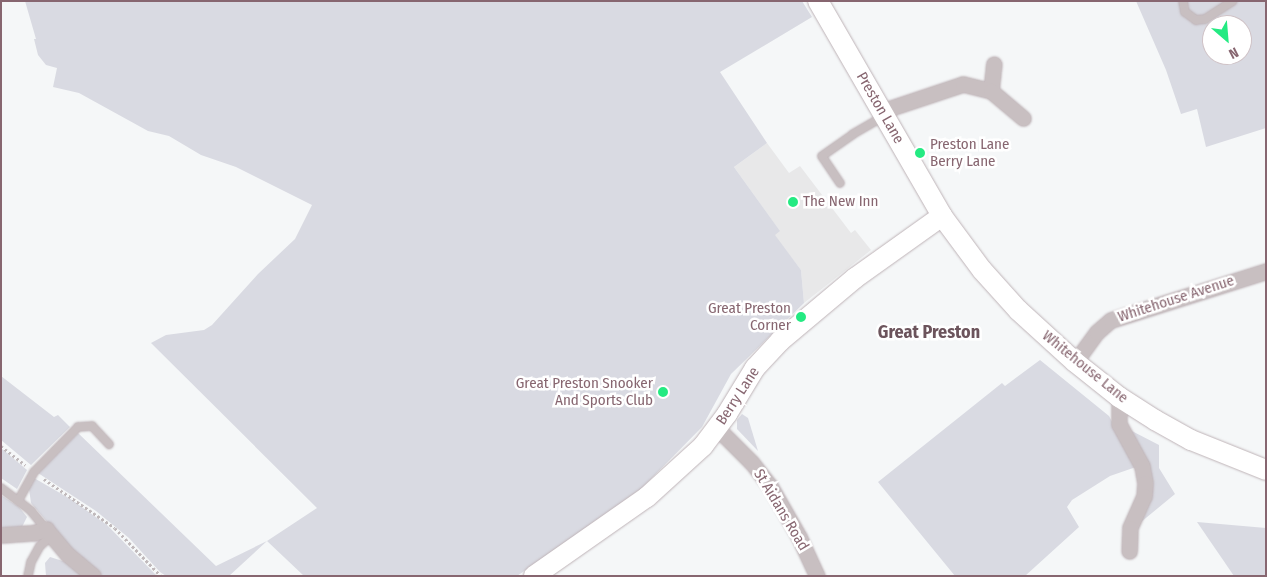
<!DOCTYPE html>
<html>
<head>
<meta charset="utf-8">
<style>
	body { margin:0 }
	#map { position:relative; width:1267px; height:577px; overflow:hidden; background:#f5f7f8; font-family:"Fira Sans Condensed",sans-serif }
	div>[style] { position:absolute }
	.built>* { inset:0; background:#e8e8e9 }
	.green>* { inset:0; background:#d9dae2 }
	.path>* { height:2.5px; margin-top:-1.25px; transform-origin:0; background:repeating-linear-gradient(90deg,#c0b9bb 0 2.5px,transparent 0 5px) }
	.roads { filter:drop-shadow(0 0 1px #beb3b7) drop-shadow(0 0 1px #beb3b7) }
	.lane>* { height:8px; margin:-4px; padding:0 4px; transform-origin:4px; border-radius:4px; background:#c8bfc1 }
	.street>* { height:15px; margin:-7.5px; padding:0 7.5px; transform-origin:7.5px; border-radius:7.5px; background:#c8bfc1 }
	.secondary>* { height:20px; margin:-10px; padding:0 10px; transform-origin:10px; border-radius:10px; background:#fff }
	.dots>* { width:14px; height:14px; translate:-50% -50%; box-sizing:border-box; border:2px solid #fff; border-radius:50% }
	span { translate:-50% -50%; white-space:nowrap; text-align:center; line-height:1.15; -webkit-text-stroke:5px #fff; paint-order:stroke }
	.street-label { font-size:15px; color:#876670 }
	.poi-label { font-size:15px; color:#876670 }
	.left { translate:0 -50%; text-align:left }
	.right { translate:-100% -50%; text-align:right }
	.quarter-label { font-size:18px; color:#6c545c; font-weight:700 }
	.frame { position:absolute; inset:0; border:2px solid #876670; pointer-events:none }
	.north { position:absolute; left:1202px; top:15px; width:50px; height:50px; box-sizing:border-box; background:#fff; border:1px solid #cfc2c6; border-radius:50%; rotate:153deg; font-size:14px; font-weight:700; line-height:20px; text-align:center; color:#876670 }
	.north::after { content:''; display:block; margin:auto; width:18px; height:22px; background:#24ea82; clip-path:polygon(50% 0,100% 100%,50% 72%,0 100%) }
</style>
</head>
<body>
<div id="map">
	<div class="built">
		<i style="clip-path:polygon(767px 143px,789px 173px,800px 166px,851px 233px,855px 230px,871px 250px,804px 303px,801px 270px,774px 235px,779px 230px,734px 167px)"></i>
	</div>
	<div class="green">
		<i style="clip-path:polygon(25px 1px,802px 1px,812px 17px,720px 72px,767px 143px,734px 167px,780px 231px,775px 235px,801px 270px,804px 303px,731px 374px,702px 427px,642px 488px,517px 576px,304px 576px,267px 541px,229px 576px,166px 576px,160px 572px,129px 538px,96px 511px,38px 473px,78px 433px,216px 566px,267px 541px,317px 508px,151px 343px,166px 335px,204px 330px,212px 325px,258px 274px,295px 239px,312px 205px,236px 167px,201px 155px,169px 136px,148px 131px,79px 93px,53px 87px,57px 68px,46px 65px,38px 55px,34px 39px,36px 39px)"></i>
		<i style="clip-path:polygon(evenodd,1136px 1px,1266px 1px,1266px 128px,1206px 147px,1197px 109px,1181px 114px,1166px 70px,1136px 1px,1212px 25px,1242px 25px,1242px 55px,1212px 55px,1212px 25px)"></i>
		<i style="clip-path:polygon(1040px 360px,1109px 416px,1136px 467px,1110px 476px,1072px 500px,1067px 507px,1079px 527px,1025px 576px,955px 576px,878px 482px,1002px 383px,1005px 386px)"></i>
		<i style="clip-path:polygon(1px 376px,54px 417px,58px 415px,70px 427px,31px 465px,1px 440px)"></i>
		<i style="clip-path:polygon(742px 414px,748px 418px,758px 451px,737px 429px,737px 420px)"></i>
		<i style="clip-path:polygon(1128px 429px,1159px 445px,1159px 468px,1175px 494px,1135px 527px,1147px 497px)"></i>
		<i style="clip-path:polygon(1px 448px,27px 470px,17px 489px,1px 478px)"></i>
		<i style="clip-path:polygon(34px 478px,72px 500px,107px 525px,157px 576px,102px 576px,93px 568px,65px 543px,31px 503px,29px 489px)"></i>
		<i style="clip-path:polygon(1px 495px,19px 507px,27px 517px,22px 527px,1px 528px)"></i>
		<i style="clip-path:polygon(1197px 522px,1266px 528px,1266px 576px,1234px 576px)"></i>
		<i style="clip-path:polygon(50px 557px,69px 563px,83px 576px,46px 576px,45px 563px)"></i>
	</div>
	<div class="path">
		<i style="left:1px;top:446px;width:31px;rotate:38deg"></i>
		<i style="left:44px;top:479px;width:86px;rotate:34.6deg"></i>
		<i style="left:115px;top:528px;width:66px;rotate:46.2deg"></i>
	</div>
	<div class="roads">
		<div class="lane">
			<i style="left:1183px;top:1px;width:11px;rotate:80deg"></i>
			<i style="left:1185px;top:12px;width:14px;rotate:36deg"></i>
			<i style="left:1196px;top:20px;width:9px;rotate:-6deg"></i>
			<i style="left:1205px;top:19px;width:33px;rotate:-33deg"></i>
			<i style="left:840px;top:183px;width:32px;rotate:-124deg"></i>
			<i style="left:822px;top:156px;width:38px;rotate:-35deg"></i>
			<i style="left:853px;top:134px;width:34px;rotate:-30deg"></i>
			<i style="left:1px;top:488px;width:38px;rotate:37deg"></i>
			<i style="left:31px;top:511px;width:23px;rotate:50deg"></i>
			<i style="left:18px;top:501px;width:33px;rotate:-61deg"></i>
			<i style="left:34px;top:472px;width:63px;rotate:-45.6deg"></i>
			<i style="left:78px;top:427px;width:14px;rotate:-4deg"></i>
			<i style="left:92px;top:426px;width:25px;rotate:47deg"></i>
			<i style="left:28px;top:576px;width:14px;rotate:-78deg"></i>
			<i style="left:31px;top:562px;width:18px;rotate:-61deg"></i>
			<i style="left:40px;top:546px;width:15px;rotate:-42deg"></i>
		</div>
		<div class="street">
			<i style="left:991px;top:91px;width:27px;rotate:-84deg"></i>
			<i style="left:882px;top:111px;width:85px;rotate:-18.4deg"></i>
			<i style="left:963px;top:84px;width:29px;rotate:14deg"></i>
			<i style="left:991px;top:91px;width:42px;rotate:40.2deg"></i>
			<i style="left:1075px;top:362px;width:37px;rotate:-54deg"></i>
			<i style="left:1097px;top:332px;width:18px;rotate:-41deg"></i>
			<i style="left:1111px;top:320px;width:163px;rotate:-17.5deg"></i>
			<i style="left:1119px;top:397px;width:27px;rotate:90deg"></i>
			<i style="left:1119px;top:424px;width:48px;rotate:61.3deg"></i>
			<i style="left:1142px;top:466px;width:17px;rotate:80deg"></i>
			<i style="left:1145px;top:483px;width:13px;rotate:94deg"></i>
			<i style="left:1144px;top:496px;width:35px;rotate:114deg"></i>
			<i style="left:1130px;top:528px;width:23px;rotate:92deg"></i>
			<i style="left:717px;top:428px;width:49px;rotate:45deg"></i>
			<i style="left:752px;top:463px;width:29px;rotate:52deg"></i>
			<i style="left:770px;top:486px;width:59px;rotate:60.4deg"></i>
			<i style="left:799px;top:537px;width:43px;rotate:65.2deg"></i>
			<i style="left:1px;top:535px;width:32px;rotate:-4deg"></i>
			<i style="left:33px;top:533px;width:14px;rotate:-17deg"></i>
			<i style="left:46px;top:529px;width:33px;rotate:50deg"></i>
			<i style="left:67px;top:554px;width:34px;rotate:40deg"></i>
		</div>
		<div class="secondary">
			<i style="left:818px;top:1px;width:248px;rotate:60deg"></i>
			<i style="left:942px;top:216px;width:67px;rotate:53.5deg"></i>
			<i style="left:982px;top:270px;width:54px;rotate:48deg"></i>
			<i style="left:1018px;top:310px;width:77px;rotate:42.4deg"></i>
			<i style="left:1075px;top:362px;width:56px;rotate:38.5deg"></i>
			<i style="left:1119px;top:397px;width:43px;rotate:32.6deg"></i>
			<i style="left:1155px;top:420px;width:41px;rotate:29.1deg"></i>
			<i style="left:1191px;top:440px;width:81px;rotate:21.8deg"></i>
			<i style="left:534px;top:576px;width:138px;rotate:-35deg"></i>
			<i style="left:647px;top:497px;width:76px;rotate:-42.3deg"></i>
			<i style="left:703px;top:446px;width:40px;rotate:-53deg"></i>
			<i style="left:727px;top:414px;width:54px;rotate:-58.7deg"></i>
			<i style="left:755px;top:368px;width:37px;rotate:-47deg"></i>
			<i style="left:780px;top:341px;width:98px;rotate:-40deg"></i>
			<i style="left:855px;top:278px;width:107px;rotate:-35.5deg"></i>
		</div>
	</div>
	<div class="dots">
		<i style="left:920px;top:153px;background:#24ea82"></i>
		<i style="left:793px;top:202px;background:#24ea82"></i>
		<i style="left:801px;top:317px;background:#24ea82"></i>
		<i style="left:663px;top:392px;background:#24ea82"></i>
	</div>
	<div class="street-label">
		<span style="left:880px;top:108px;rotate:60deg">Preston Lane</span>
		<span style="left:1176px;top:299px;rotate:-18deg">Whitehouse Avenue</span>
		<span style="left:1085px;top:367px;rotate:39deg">Whitehouse Lane</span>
		<span style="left:738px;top:396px;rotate:-57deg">Berry Lane</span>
		<span style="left:781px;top:510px;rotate:59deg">St Aidans Road</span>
	</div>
	<div class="poi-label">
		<span class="left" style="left:930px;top:153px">Preston Lane<br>Berry Lane</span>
		<span class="left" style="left:803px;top:202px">The New Inn</span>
		<span class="right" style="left:791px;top:317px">Great Preston<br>Corner</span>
		<span class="right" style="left:653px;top:392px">Great Preston Snooker<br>And Sports Club</span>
	</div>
	<div class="quarter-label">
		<span style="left:929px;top:332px">Great Preston</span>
	</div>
	<div class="frame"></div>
	<div class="north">N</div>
</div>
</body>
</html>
